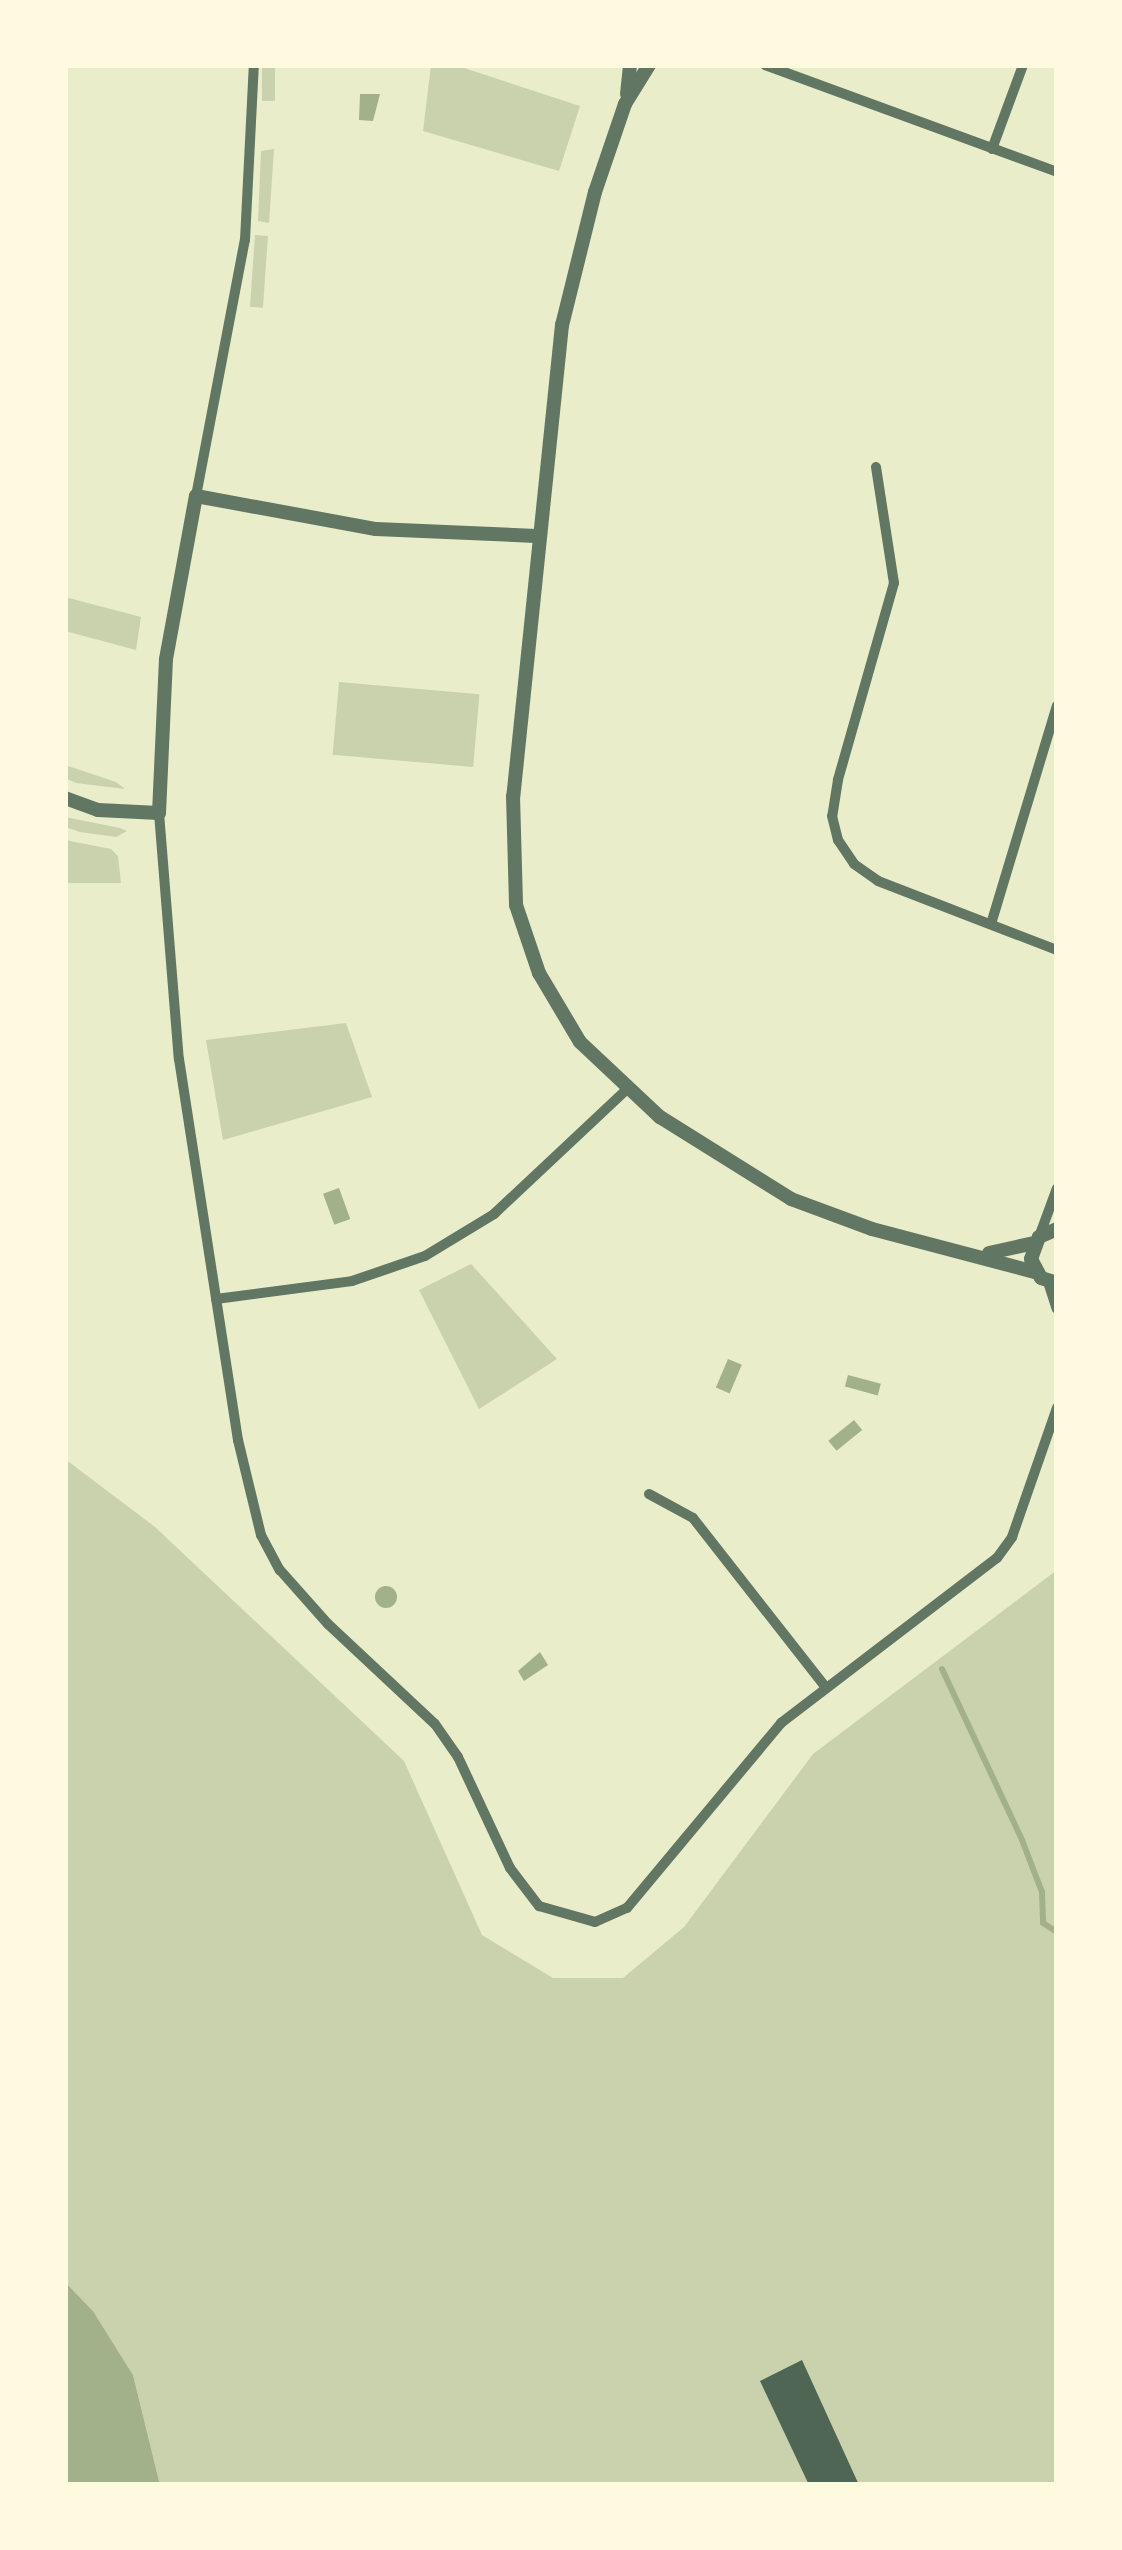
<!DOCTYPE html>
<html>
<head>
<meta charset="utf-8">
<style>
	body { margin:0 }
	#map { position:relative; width:1122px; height:2550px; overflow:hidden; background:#e9edc9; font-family:"Open Sans",sans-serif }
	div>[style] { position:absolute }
	.green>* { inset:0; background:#cad2ad; transform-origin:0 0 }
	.water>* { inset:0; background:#a3b18a; transform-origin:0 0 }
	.round { border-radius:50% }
	.stream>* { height:6px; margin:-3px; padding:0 3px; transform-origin:3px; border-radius:3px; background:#a3b18a }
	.building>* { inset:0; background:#4f6655 }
	.minor>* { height:10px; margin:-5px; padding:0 5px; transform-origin:5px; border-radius:5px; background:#617663 }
	.tertiary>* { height:14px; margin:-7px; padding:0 7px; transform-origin:7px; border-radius:7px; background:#617663 }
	span { translate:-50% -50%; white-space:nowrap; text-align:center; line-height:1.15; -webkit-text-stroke:8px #fefae0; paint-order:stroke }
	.frame { position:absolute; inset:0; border:68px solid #fefae0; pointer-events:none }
</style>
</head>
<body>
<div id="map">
	<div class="green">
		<i style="left:262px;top:65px;width:13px;height:36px"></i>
		<i style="clip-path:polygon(431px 65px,455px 65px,580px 106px,559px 171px,423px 131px)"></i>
		<i style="clip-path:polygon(274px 149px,269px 223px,258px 221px,261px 151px)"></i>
		<i style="left:255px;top:235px;width:13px;height:72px;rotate:4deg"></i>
		<i style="clip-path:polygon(65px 597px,141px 617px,136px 650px,65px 631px)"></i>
		<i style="left:339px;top:682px;width:141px;height:73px;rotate:5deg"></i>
		<i style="clip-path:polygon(65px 765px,116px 782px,125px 789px,76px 783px,65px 778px)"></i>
		<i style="clip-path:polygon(65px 817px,120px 828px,127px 831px,116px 837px,80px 832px,65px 827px)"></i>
		<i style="clip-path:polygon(65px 840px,111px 849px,118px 856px,121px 883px,65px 883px)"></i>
		<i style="clip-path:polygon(346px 1023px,372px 1097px,223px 1140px,206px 1040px)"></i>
		<i style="clip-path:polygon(471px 1264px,557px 1359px,479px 1409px,419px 1290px)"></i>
		<i style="clip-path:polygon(65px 1459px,155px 1527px,404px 1761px,482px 1935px,553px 1978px,623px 1978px,684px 1927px,813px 1754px,1057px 1570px,1057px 2485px,160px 2485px,133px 2375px,93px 2311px,65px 2282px)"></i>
	</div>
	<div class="water">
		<i style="clip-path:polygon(360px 94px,380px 94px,373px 121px,359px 120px)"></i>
		<i style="left:339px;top:1188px;width:33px;height:17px;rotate:70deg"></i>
		<i style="left:728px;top:1359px;width:15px;height:31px;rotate:23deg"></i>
		<i style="left:848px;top:1375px;width:34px;height:12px;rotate:15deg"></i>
		<i style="left:854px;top:1420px;width:13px;height:33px;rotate:51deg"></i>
		<i class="round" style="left:375px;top:1586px;width:22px;height:22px"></i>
		<i style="clip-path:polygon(540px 1652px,548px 1665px,524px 1681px,518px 1671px)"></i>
		<i style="clip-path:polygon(65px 2282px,93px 2311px,133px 2375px,160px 2485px,65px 2485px)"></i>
	</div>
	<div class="stream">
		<i style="left:942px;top:1669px;width:189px;rotate:64.9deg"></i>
		<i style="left:1022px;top:1840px;width:56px;rotate:69deg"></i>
		<i style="left:1042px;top:1892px;width:31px;rotate:88deg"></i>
		<i style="left:1043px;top:1923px;width:17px;rotate:33deg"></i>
	</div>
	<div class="building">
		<i style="clip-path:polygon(802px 2360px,859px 2485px,809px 2485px,760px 2381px)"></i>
	</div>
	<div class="minor">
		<i style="left:765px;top:65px;width:311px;rotate:20.1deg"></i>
		<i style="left:992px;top:149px;width:90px;rotate:-69.7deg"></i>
		<i style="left:876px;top:467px;width:117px;rotate:81.2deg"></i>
		<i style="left:894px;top:583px;width:205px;rotate:105.9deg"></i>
		<i style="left:838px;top:780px;width:36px;rotate:99deg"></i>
		<i style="left:832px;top:816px;width:25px;rotate:76deg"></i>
		<i style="left:838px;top:840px;width:29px;rotate:56deg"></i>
		<i style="left:854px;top:864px;width:29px;rotate:35deg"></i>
		<i style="left:878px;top:881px;width:192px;rotate:21.1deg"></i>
		<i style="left:196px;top:496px;width:261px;rotate:-79.2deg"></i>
		<i style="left:245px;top:240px;width:175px;rotate:-87.1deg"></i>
		<i style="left:159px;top:813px;width:247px;rotate:85.4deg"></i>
		<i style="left:179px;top:1059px;width:386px;rotate:81.2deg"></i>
		<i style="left:238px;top:1440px;width:98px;rotate:76.4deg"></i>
		<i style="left:261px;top:1535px;width:40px;rotate:62deg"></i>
		<i style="left:280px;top:1570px;width:72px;rotate:48.4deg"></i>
		<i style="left:328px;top:1624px;width:146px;rotate:43.1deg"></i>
		<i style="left:435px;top:1724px;width:40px;rotate:55.1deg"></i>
		<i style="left:458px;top:1757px;width:123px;rotate:64.9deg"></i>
		<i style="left:510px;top:1868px;width:48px;rotate:52.7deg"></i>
		<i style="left:539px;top:1906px;width:58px;rotate:15.9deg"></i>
		<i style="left:595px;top:1922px;width:35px;rotate:-24deg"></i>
		<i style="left:627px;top:1908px;width:241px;rotate:-50.2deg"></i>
		<i style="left:781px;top:1723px;width:272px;rotate:-37.4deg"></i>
		<i style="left:997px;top:1558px;width:26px;rotate:-54deg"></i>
		<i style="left:1012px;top:1537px;width:137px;rotate:-70.8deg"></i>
		<i style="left:991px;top:924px;width:228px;rotate:-73.2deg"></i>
		<i style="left:1039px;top:1237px;width:52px;rotate:-69.8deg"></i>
		<i style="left:1048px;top:1282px;width:28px;rotate:72deg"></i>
		<i style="left:216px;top:1299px;width:137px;rotate:-7.5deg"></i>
		<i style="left:352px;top:1281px;width:77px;rotate:-18.9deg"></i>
		<i style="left:425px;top:1256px;width:81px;rotate:-31.3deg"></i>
		<i style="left:494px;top:1214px;width:181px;rotate:-43.2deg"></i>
		<i style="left:649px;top:1494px;width:50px;rotate:28.6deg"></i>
		<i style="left:693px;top:1518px;width:212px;rotate:51.9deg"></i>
	</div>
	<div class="tertiary">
		<i style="left:649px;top:65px;width:46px;rotate:121.6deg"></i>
		<i style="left:625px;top:104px;width:93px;rotate:108.8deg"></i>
		<i style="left:595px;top:192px;width:137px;rotate:103.9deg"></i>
		<i style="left:562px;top:325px;width:474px;rotate:95.9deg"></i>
		<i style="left:513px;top:796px;width:109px;rotate:88.4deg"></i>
		<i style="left:516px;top:905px;width:72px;rotate:71.3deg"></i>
		<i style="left:539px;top:973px;width:80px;rotate:59.3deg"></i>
		<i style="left:580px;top:1042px;width:110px;rotate:43.2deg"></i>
		<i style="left:660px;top:1117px;width:155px;rotate:32deg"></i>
		<i style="left:791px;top:1199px;width:86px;rotate:20.3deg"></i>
		<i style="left:872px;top:1229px;width:169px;rotate:14.8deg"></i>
		<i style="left:627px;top:94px;width:29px;rotate:-84deg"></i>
		<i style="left:65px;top:798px;width:35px;rotate:20deg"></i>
		<i style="left:98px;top:810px;width:61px;rotate:2.8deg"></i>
		<i style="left:159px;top:813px;width:154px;rotate:-87.4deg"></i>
		<i style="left:166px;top:659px;width:166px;rotate:-79.6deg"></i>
		<i style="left:196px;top:496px;width:183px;rotate:10.4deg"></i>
		<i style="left:376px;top:529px;width:160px;rotate:2.5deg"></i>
		<i style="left:1057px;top:1229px;width:20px;rotate:156deg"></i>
		<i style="left:1039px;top:1237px;width:23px;rotate:110deg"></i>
		<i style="left:1031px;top:1259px;width:21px;rotate:62deg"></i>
		<i style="left:1041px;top:1278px;width:17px;rotate:17deg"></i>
		<i style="left:989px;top:1253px;width:46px;rotate:-12.5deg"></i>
	</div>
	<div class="frame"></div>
</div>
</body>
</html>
